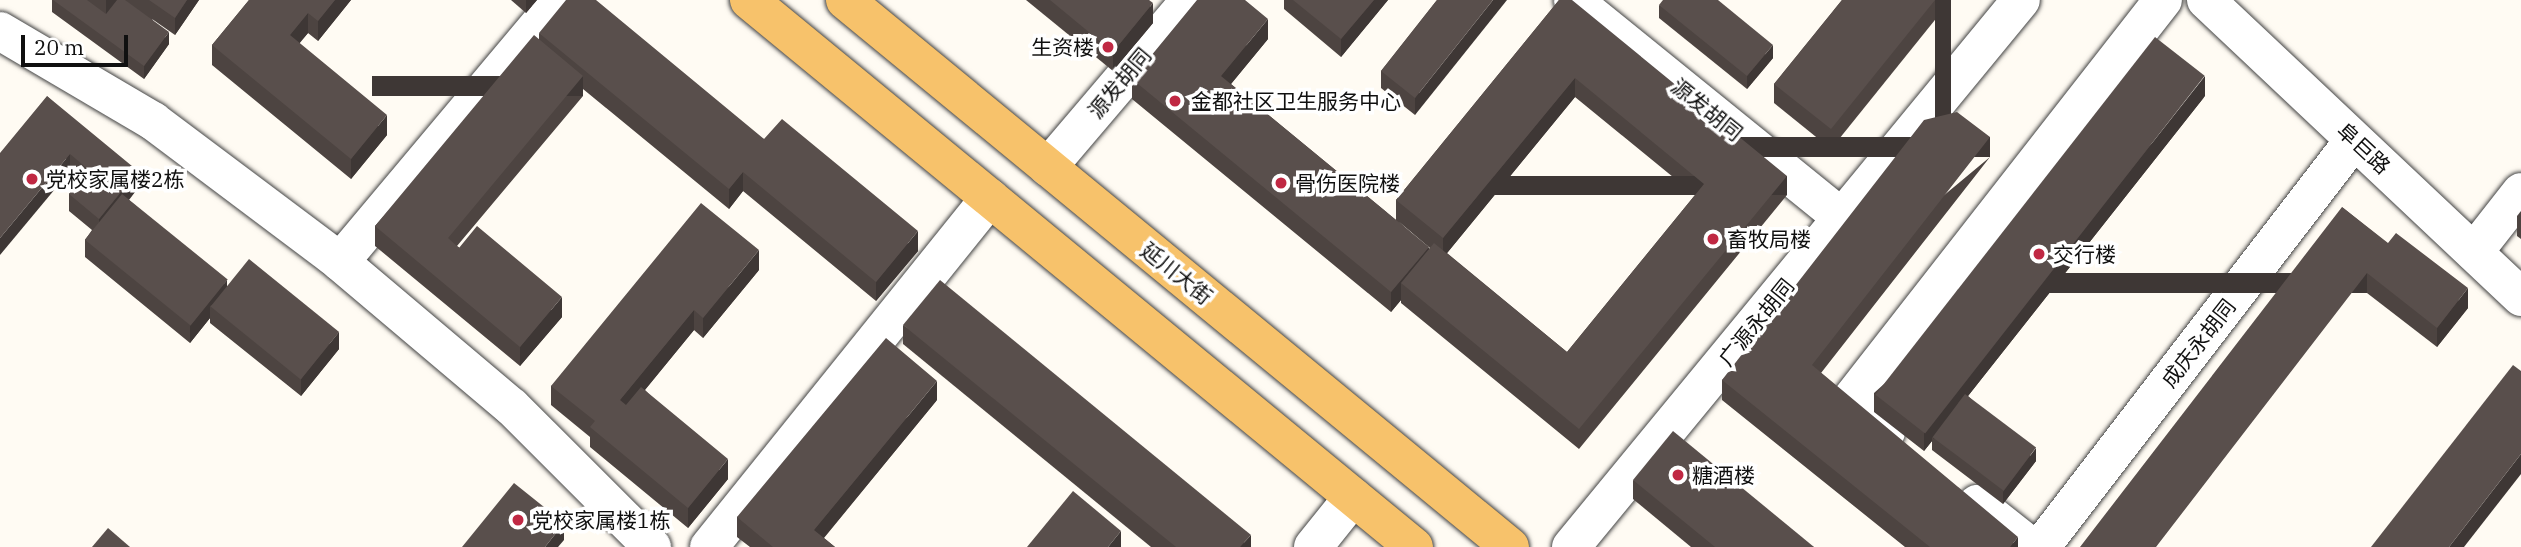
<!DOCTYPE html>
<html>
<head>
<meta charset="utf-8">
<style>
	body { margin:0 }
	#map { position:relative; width:2521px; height:547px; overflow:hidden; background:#fffbf3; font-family:"IBM Plex Serif","Noto Sans SC",serif }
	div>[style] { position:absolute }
	.roads { filter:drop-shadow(0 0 2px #434343) drop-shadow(0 0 2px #434343) }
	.minor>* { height:38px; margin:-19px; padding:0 19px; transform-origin:19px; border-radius:19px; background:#fff }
	.major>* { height:38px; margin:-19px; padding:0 19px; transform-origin:19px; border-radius:19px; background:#f7c26b }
	.wall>* { inset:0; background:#4d4441 }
	.shaded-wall>* { inset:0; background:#3e3735; transform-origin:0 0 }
	.building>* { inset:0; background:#594f4c; transform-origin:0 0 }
	.dots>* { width:19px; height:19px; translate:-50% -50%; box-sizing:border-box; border:4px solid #fff; border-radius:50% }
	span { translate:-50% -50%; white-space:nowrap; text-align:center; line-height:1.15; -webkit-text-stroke:7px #fff; paint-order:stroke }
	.poi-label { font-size:21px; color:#101010 }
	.right { translate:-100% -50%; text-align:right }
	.left { translate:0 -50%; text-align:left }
	.street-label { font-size:21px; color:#101010 }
	.scale { position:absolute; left:21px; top:35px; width:107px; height:32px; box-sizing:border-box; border:4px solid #101010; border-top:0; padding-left:9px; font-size:21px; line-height:24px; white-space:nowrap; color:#101010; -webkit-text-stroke:5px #fff; paint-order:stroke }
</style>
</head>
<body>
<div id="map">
	<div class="roads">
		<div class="minor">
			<i style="left:1573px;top:0;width:346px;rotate:39deg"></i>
			<i style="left:2206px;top:0;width:433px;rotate:43.3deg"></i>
			<i style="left:0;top:31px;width:178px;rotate:30.5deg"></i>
			<i style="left:153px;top:121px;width:225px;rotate:36.9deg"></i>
			<i style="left:333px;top:256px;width:234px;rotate:40.2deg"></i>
			<i style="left:512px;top:407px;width:198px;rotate:45deg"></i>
			<i style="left:1048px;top:167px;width:219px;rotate:-49.6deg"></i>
			<i style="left:2474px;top:252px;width:76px;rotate:-51.9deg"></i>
			<i style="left:340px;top:262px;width:342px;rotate:-50deg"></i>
			<i style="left:1886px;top:432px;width:48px;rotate:-141deg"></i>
			<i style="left:1849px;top:402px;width:510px;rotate:-52.01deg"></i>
			<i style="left:1977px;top:504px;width:69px;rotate:38.5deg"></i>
			<i style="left:709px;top:547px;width:448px;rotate:-51.2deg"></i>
			<i style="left:1313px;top:547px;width:64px;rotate:-51.3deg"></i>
			<i style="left:1571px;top:547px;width:708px;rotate:-50.56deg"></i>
			<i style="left:2041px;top:547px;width:513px;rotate:-52.44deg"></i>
		</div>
		<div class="major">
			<i style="left:749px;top:0;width:861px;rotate:39.44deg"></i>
			<i style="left:845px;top:0;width:861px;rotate:39.44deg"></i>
		</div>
	</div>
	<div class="wall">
		<i style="clip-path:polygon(52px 0,199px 0,175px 35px,152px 19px,169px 44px,144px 79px,52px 12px)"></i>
		<i style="clip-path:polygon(249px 0,351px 0,318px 41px,308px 33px,299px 43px,387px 135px,351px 179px,212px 65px,212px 45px)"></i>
		<i style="clip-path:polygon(511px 0,537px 0,526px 13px)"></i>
		<i style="clip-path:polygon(1026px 0,1149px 0,1153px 23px,1113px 71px)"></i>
		<i style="clip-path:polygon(1284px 0,1388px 0,1341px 57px,1284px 9px)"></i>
		<i style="clip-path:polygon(1437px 0,1415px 115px,1381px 88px,1381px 71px)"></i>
		<i style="clip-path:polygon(evenodd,1559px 0,1787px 195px,1579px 449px,1401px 303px,1401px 300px,1391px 312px,1132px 99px,1132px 79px,1268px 39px,1231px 84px,1396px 220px,1396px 200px,1559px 0,1575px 97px,1695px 195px,1567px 352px,1447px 253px,1575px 97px,1559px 0,1398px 221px,1430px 248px,1429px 249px,1398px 221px)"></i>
		<i style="clip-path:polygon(1842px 0,1951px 0,1831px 149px,1774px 103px,1774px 84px)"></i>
		<i style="clip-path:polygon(1659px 5px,1773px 58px,1747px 89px,1659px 18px)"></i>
		<i style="clip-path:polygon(539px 33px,764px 139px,918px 251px,876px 301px,743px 191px,729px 209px,583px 89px,583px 96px,457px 246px,562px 317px,520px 366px,375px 246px,375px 226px,539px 40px)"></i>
		<i style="clip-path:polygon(47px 96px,138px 188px,129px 200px,227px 286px,339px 349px,301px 396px,210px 323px,210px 318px,190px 343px,85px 257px,85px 240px,92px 230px,69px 211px,69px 194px,80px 180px,70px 171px)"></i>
		<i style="clip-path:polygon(2205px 96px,1968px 396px,2036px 461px,2003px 504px,1932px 450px,1932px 441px,1924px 451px,1874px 412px,1874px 393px)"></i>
		<i style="clip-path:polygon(1990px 157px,1821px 373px,2018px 547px,1905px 547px,1722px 400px,1722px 380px)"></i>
		<i style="clip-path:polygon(2342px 207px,2468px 308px,2437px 347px,2367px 293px)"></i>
		<i style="clip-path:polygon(2521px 211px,2521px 239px,2517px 236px,2517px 216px)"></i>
		<i style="clip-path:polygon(759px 270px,703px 338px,694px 330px,645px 390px,728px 479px,688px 528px,590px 447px,590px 437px,551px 405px,551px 386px)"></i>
		<i style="clip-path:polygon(903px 325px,1251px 547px,1151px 547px,903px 344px)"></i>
		<i style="clip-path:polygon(937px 400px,824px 538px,835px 547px,750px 547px,737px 537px,737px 517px)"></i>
		<i style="clip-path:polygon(1633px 480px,1814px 547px,1691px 547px,1633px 499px)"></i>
	</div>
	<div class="shaded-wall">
		<i style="clip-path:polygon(106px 0,118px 0,106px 18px)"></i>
		<i style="clip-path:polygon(187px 0,199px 0,175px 35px,175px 18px)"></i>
		<i style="clip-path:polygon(335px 0,351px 0,318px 41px,318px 21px)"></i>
		<i style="clip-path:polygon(526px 0,537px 0,526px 13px)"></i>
		<i style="clip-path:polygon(1374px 0,1388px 0,1341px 57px,1341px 39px)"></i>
		<i style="clip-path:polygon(1493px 0,1507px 0,1415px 115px,1415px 98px)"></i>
		<i style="left:1935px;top:0;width:16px;height:166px"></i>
		<i style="clip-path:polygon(1153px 3px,1153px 23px,1113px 71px,1113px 52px)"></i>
		<i style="clip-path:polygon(308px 13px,308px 33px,290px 55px,290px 35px)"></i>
		<i style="clip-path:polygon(1268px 19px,1268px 39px,1221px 96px,1221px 76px)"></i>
		<i style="clip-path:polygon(169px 32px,169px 44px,144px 79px,144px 66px)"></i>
		<i style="clip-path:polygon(1773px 45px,1773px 58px,1747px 89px,1747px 76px)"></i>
		<i style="left:583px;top:76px;width:20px;height:211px;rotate:90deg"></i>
		<i style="clip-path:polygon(2205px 76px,2205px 96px,1934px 439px,1932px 437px,1932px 441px,1924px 451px,1924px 432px)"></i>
		<i style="clip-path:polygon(1575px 78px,1575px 97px,1443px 258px,1443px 238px)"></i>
		<i style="clip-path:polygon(387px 115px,387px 135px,351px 179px,351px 159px)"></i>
		<i style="left:1990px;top:137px;width:20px;height:289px;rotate:90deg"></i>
		<i style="clip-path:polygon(70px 154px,70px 171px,0 255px,0 238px)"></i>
		<i style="clip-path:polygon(138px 171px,138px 188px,99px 236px,99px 219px)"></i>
		<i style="clip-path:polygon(743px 172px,743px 191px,729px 209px,729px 189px)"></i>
		<i style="left:1787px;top:176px;width:19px;height:328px;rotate:90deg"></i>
		<i style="clip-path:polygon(918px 231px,918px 251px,876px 301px,876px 282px)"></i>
		<i style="clip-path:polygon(1429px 247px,1429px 266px,1401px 283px,1401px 300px,1391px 312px,1391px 292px)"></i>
		<i style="clip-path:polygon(759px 250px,759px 270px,703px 338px,703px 318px)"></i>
		<i style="left:2367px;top:273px;width:20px;height:346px;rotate:90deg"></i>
		<i style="clip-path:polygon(227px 280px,227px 297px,210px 306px,210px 318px,190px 343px,190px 326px)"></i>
		<i style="clip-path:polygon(2468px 288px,2468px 308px,2437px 347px,2437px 328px)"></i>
		<i style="clip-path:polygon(562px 297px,562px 317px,520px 366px,520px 347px)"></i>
		<i style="clip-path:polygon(694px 310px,694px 330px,620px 420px,620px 400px)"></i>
		<i style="clip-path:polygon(339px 332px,339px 349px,301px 396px,301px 379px)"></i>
		<i style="clip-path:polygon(937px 381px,937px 400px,816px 547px,814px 530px)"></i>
		<i style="clip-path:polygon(2036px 448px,2036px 461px,2003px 504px,2003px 492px)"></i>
		<i style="clip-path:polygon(2521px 454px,2521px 474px,2464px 547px,2449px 547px)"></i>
		<i style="clip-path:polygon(728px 459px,728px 479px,688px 528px,688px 508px)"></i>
		<i style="clip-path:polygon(564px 523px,564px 540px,558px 547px,545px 547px)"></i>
		<i style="clip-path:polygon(1121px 531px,1121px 547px,1108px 547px)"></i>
		<i style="clip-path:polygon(1251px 535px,1251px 547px,1240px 547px)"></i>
		<i style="clip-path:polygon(2018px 537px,2018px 547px,2010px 547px)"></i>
	</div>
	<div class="building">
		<i style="clip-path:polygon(53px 0,87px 0,106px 14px,117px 0,125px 0,169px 32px,144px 66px)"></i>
		<i style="clip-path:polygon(149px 0,187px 0,175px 18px)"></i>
		<i style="clip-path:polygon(249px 0,335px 0,318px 21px,308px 13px,290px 35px,387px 115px,351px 159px,212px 45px)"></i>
		<i style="clip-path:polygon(566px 0,596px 0,764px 139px,782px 119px,918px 231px,876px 282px,743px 172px,729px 189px,539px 33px)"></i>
		<i style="clip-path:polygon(1050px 0,1149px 0,1153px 3px,1113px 52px)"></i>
		<i style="clip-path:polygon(1197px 0,1245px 0,1268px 19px,1221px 76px,1429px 247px,1391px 292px,1132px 79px)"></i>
		<i style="clip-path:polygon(1293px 0,1374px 0,1341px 39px)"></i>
		<i style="clip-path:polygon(1437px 0,1493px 0,1415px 98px,1381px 71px)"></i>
		<i style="clip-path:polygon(1559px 0,1572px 0,1787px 176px,1579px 429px,1401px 283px,1434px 243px,1567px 352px,1704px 184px,1575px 78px,1443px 238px,1396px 200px)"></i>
		<i style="clip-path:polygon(1663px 0,1718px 0,1773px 45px,1747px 76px,1659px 5px)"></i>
		<i style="clip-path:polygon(1842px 0,1935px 0,1831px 129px,1774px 84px)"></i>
		<i style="clip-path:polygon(534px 35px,583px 76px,448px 238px,459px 248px,477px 226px,562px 297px,520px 347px,375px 226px)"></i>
		<i style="left:2155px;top:37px;width:63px;height:454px;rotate:38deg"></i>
		<i style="clip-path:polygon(47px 96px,138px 171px,99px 219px,69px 194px,89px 170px,70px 154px,0 238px,0 153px)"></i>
		<i style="clip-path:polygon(1957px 112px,1990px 137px,1812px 365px,2018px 537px,2010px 547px,1930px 547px,1722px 380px,1924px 120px)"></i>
		<i style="left:122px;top:194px;width:136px;height:59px;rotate:39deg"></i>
		<i style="clip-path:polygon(701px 203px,759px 250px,703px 318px,694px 310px,620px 400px,626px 405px,641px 387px,728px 459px,688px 508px,590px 427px,595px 421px,551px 386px)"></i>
		<i style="clip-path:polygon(2342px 207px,2388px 243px,2396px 233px,2468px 288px,2437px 328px,2367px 273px,2156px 547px,2080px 547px)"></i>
		<i style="left:249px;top:259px;width:116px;height:61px;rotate:39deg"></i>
		<i style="clip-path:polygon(940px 280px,1251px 535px,1240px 547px,1176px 547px,903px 325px)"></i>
		<i style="clip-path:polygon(886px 338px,937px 381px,814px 530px,835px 547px,773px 547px,737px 517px)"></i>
		<i style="clip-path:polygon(2513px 365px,2521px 371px,2521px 454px,2449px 547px,2371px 547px)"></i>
		<i style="left:1965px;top:394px;width:89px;height:54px;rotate:37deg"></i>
		<i style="clip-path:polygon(1673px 431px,1814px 547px,1715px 547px,1633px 480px)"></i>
		<i style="clip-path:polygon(514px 483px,564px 523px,545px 547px,462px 547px)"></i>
		<i style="clip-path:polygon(1073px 491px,1121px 531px,1108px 547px,1027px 547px)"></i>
		<i style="clip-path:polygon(108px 528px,130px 547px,92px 547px)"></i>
	</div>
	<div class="dots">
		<i style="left:1108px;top:47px;background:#c02843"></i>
		<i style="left:1175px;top:101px;background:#c02843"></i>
		<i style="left:32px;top:179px;background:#c02843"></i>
		<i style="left:1281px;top:183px;background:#c02843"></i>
		<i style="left:1713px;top:239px;background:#c02843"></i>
		<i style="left:2039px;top:254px;background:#c02843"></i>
		<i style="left:1678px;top:475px;background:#c02843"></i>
		<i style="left:518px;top:520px;background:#c02843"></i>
	</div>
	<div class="poi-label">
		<span class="right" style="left:1094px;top:47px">生资楼</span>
		<span class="left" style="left:1191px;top:101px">金都社区卫生服务中心</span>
		<span class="left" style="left:46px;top:179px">党校家属楼2栋</span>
		<span class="left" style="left:1295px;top:183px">骨伤医院楼</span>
		<span class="left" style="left:1727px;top:239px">畜牧局楼</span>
		<span class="left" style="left:2053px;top:254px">交行楼</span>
		<span class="left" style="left:1692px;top:475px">糖酒楼</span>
		<span class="left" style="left:532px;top:520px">党校家属楼1栋</span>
	</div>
	<div class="street-label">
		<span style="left:1119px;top:83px;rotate:-50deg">源发胡同</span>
		<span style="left:1707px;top:109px;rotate:39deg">源发胡同</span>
		<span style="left:2364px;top:148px;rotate:43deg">阜巨路</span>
		<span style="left:1177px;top:273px;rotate:39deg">延川大街</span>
		<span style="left:1756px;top:322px;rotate:-51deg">广源永胡同</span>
		<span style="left:2198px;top:343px;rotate:-52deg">成庆永胡同</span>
	</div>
	<div class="scale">20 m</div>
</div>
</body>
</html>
